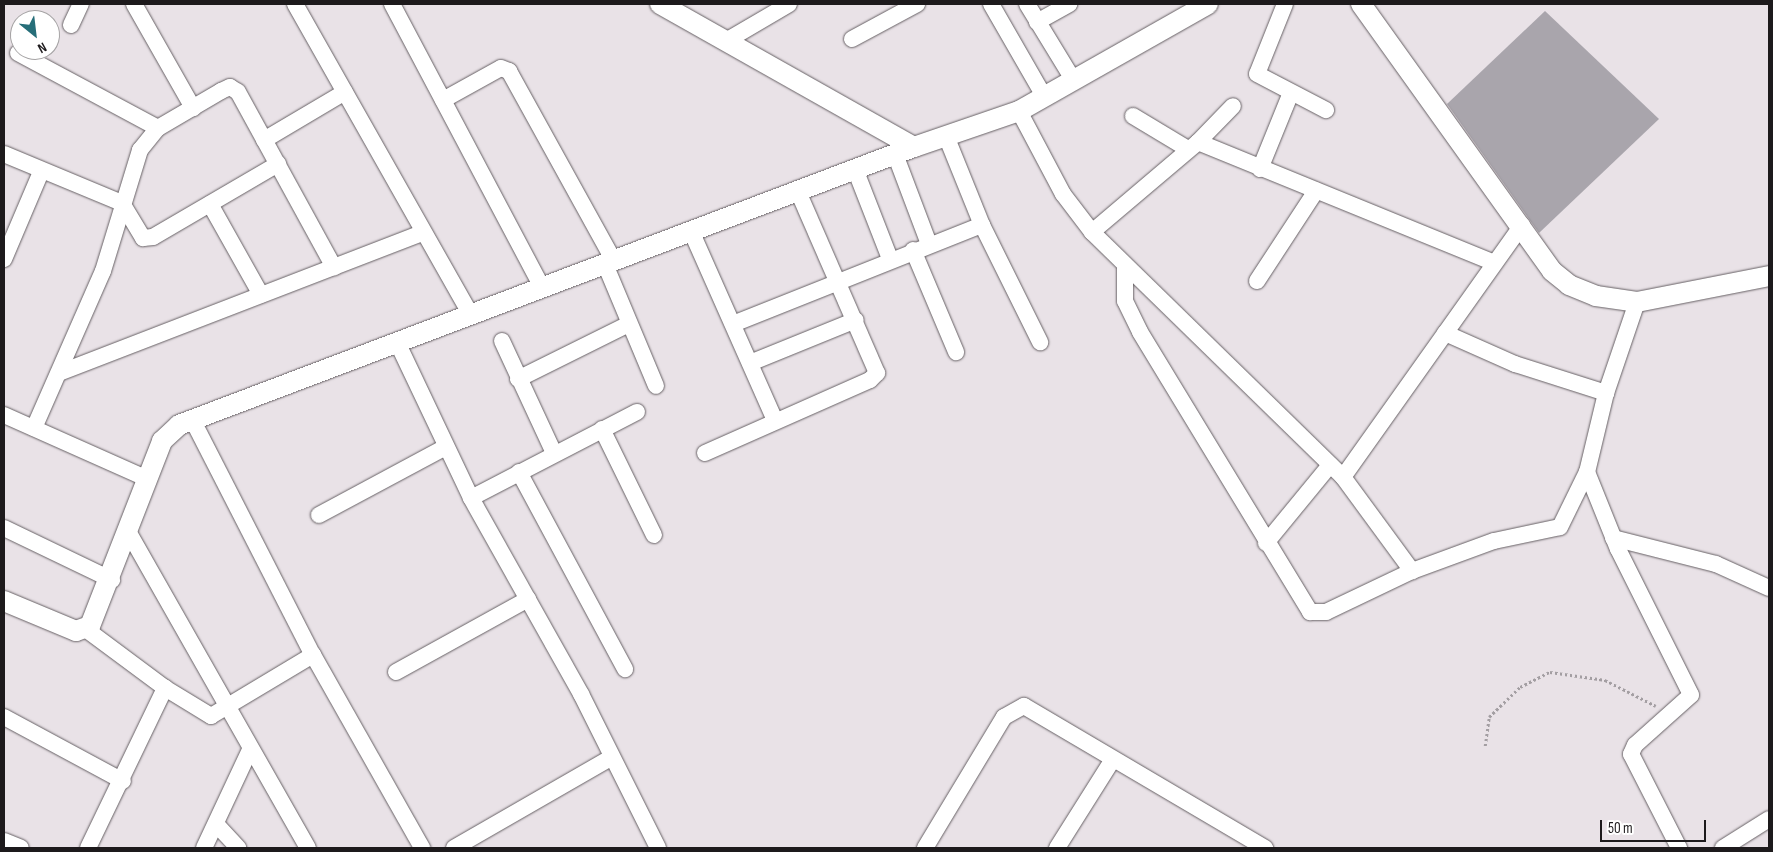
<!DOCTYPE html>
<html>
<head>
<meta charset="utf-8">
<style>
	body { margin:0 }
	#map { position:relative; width:1773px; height:852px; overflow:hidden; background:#e9e2e7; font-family:"Sofia Sans Condensed",sans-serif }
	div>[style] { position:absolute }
	.building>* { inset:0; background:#a9a5ac }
	.path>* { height:2.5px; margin-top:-1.25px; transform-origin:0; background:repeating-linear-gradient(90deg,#a39ea2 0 2.5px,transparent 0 5px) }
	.roads { filter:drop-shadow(0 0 1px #666064) drop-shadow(0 0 1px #666064) }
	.minor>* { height:16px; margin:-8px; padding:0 8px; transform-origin:8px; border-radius:8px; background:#fff }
	.tertiary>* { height:20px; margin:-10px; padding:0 10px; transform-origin:10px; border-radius:10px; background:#fff }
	span { translate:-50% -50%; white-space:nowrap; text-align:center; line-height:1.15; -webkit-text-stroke:5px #fff; paint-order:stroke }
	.frame { position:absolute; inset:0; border:5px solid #1d1a1c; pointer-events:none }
	.north { position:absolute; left:10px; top:10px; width:50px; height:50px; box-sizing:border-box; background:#fff; border:1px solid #a5a3a4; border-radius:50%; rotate:151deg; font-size:14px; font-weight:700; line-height:20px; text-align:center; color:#1d1a1c }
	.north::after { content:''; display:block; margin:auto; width:18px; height:22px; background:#266e79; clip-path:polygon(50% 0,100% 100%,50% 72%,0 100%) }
	.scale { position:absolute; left:1600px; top:820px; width:106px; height:22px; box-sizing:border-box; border:2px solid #1d1a1c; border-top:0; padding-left:6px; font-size:15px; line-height:18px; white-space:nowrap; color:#1d1a1c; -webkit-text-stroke:4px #fff; paint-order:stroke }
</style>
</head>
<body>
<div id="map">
	<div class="building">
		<i style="clip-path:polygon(1545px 11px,1659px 119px,1539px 233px,1447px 104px)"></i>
	</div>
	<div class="path">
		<i style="left:1485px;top:746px;width:29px;rotate:-82deg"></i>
		<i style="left:1489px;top:717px;width:43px;rotate:-44.1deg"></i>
		<i style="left:1520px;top:687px;width:34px;rotate:-27deg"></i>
		<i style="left:1550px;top:672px;width:56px;rotate:8.3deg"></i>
		<i style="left:1605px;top:680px;width:57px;rotate:27deg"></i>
	</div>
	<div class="roads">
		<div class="minor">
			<i style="left:134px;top:4px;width:120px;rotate:60.4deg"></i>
			<i style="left:295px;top:4px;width:357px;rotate:60.5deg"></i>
			<i style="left:392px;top:4px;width:320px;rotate:62.1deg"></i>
			<i style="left:991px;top:4px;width:108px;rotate:60.1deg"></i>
			<i style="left:1027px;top:4px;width:90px;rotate:58.6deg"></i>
			<i style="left:1285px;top:4px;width:75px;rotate:111.8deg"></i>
			<i style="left:1257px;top:74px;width:78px;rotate:27.6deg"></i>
			<i style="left:1037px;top:22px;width:37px;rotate:-29deg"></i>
			<i style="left:71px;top:25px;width:23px;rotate:-65deg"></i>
			<i style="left:852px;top:39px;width:74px;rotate:-28.3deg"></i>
			<i style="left:726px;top:41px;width:73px;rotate:-30.4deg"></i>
			<i style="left:18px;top:53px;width:159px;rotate:28.2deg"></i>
			<i style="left:443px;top:100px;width:66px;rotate:-28.9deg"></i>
			<i style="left:501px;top:68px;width:9px;rotate:21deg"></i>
			<i style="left:509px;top:71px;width:217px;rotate:61.1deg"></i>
			<i style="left:1019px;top:111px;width:94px;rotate:62.1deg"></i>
			<i style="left:1063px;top:194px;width:48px;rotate:52.7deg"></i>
			<i style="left:1092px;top:232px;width:351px;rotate:44.3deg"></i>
			<i style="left:1343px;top:477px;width:117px;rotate:53.7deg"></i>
			<i style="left:1133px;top:116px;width:64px;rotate:31deg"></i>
			<i style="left:264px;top:140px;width:94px;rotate:-30.7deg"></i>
			<i style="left:1198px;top:142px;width:320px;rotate:22.2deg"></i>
			<i style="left:4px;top:154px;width:128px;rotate:22.6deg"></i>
			<i style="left:122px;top:203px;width:41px;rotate:59deg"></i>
			<i style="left:143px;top:238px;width:10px;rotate:-6deg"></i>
			<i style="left:153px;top:237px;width:145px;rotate:-30.3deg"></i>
			<i style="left:895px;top:154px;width:96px;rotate:69.3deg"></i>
			<i style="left:855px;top:169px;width:97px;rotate:68.7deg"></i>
			<i style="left:1260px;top:169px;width:80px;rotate:-67.9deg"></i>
			<i style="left:210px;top:204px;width:104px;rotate:60.7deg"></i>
			<i style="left:982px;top:225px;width:131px;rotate:63.6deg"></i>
			<i style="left:1092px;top:232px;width:139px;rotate:-40.3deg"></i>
			<i style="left:1198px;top:142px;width:50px;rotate:-45.8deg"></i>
			<i style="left:692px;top:233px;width:205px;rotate:66.1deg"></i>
			<i style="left:913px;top:250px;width:111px;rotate:67.1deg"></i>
			<i style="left:4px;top:259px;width:95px;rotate:-67deg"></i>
			<i style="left:605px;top:264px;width:132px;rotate:67.3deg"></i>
			<i style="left:1125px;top:267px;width:34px;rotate:90deg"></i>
			<i style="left:1125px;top:301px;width:34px;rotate:64deg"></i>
			<i style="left:1140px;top:332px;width:328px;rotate:58.7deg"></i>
			<i style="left:1310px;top:612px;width:16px"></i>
			<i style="left:1326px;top:612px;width:95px;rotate:-25.5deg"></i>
			<i style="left:1412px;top:571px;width:87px;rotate:-20.1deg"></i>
			<i style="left:1494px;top:541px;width:67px;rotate:-12deg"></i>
			<i style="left:1560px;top:527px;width:61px;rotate:-63.9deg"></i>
			<i style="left:1257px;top:281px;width:108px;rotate:-56.8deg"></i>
			<i style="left:1637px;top:302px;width:96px;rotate:108.8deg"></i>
			<i style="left:1606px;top:393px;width:81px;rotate:103.5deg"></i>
			<i style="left:1587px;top:472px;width:83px;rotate:68.1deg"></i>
			<i style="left:1618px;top:549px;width:163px;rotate:63.4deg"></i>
			<i style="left:1691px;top:695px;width:75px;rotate:138.2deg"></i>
			<i style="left:1635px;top:745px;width:10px;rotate:114deg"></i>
			<i style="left:1631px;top:754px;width:106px;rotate:62.9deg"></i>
			<i style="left:733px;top:324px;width:268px;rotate:-21.7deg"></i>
			<i style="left:982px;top:225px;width:96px;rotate:-112deg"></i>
			<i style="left:1445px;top:333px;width:77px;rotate:23.9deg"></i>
			<i style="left:1515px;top:364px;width:96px;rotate:17.7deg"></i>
			<i style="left:502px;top:341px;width:123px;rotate:65.1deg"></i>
			<i style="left:398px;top:344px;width:170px;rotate:64.6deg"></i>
			<i style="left:471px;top:498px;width:225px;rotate:60.7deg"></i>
			<i style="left:581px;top:694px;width:172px;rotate:63.4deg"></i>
			<i style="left:750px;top:363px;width:114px;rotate:-22.1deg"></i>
			<i style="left:59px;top:373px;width:388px;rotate:-21.1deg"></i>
			<i style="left:518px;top:379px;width:124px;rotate:-26.4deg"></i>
			<i style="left:4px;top:415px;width:158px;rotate:24deg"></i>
			<i style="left:192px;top:419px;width:265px;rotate:62.9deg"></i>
			<i style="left:313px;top:655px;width:222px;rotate:60.5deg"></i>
			<i style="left:34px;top:428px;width:171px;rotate:-66.3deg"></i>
			<i style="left:103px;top:271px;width:127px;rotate:-73deg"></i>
			<i style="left:140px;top:150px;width:28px;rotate:-51deg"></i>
			<i style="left:158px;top:128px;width:73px;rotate:-30.4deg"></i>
			<i style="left:221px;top:91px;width:10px;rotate:-24deg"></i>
			<i style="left:230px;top:87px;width:9px;rotate:32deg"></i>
			<i style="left:238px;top:92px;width:200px;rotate:61.3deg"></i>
			<i style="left:602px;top:429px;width:118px;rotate:63.9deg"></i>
			<i style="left:705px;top:453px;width:180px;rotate:-23.9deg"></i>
			<i style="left:870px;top:380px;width:10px;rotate:-45deg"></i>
			<i style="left:877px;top:373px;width:198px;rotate:-113.5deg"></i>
			<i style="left:519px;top:472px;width:224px;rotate:61.7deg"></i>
			<i style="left:1343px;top:477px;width:309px;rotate:-54.6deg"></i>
			<i style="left:471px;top:498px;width:187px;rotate:-27.4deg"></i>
			<i style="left:319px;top:515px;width:144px;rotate:-28.2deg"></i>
			<i style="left:4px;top:528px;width:120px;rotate:25.7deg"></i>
			<i style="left:129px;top:533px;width:362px;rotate:60.4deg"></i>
			<i style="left:1613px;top:538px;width:106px;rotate:14.2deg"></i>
			<i style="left:1716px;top:564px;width:58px;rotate:24.4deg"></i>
			<i style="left:1266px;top:543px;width:101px;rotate:-50.6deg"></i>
			<i style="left:87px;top:630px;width:97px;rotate:36.6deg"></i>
			<i style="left:165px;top:688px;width:54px;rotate:31.3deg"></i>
			<i style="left:211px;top:716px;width:119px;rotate:-30.9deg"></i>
			<i style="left:396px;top:672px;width:151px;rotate:-28.9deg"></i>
			<i style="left:4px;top:717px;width:135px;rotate:28.3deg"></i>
			<i style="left:216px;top:824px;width:33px;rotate:47deg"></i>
			<i style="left:4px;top:841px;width:18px;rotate:22deg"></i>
			<i style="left:88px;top:848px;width:178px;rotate:-64.3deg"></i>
			<i style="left:204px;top:848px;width:108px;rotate:-64.9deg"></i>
			<i style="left:454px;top:848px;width:182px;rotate:-29.9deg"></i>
			<i style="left:925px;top:848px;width:153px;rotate:-58.9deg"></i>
			<i style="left:1004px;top:717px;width:23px;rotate:-29deg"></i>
			<i style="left:1024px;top:706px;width:280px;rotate:30.5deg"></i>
			<i style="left:1057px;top:848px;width:105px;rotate:-57.8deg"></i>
			<i style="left:1723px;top:848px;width:54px;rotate:-32.2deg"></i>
		</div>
		<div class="tertiary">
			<i style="left:660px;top:4px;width:291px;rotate:29.4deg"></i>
			<i style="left:1361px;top:4px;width:328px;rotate:54.4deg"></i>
			<i style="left:1552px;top:271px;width:22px;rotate:39deg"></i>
			<i style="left:1569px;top:285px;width:29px;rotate:22deg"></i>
			<i style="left:1596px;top:296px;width:41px;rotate:8.3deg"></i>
			<i style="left:1637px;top:302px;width:135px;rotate:-11.1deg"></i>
			<i style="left:4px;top:601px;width:78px;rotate:22.6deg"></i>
			<i style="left:76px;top:631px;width:15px;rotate:-20deg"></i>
			<i style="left:90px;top:626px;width:199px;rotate:-68.7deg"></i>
			<i style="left:162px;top:441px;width:23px;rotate:-43deg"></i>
			<i style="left:179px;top:425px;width:786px;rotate:-20.72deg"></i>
			<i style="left:914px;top:147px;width:111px;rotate:-18.9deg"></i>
			<i style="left:1019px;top:111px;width:217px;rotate:-29.5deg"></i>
		</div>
	</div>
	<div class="frame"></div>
	<div class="north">N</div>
	<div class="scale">50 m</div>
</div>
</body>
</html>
